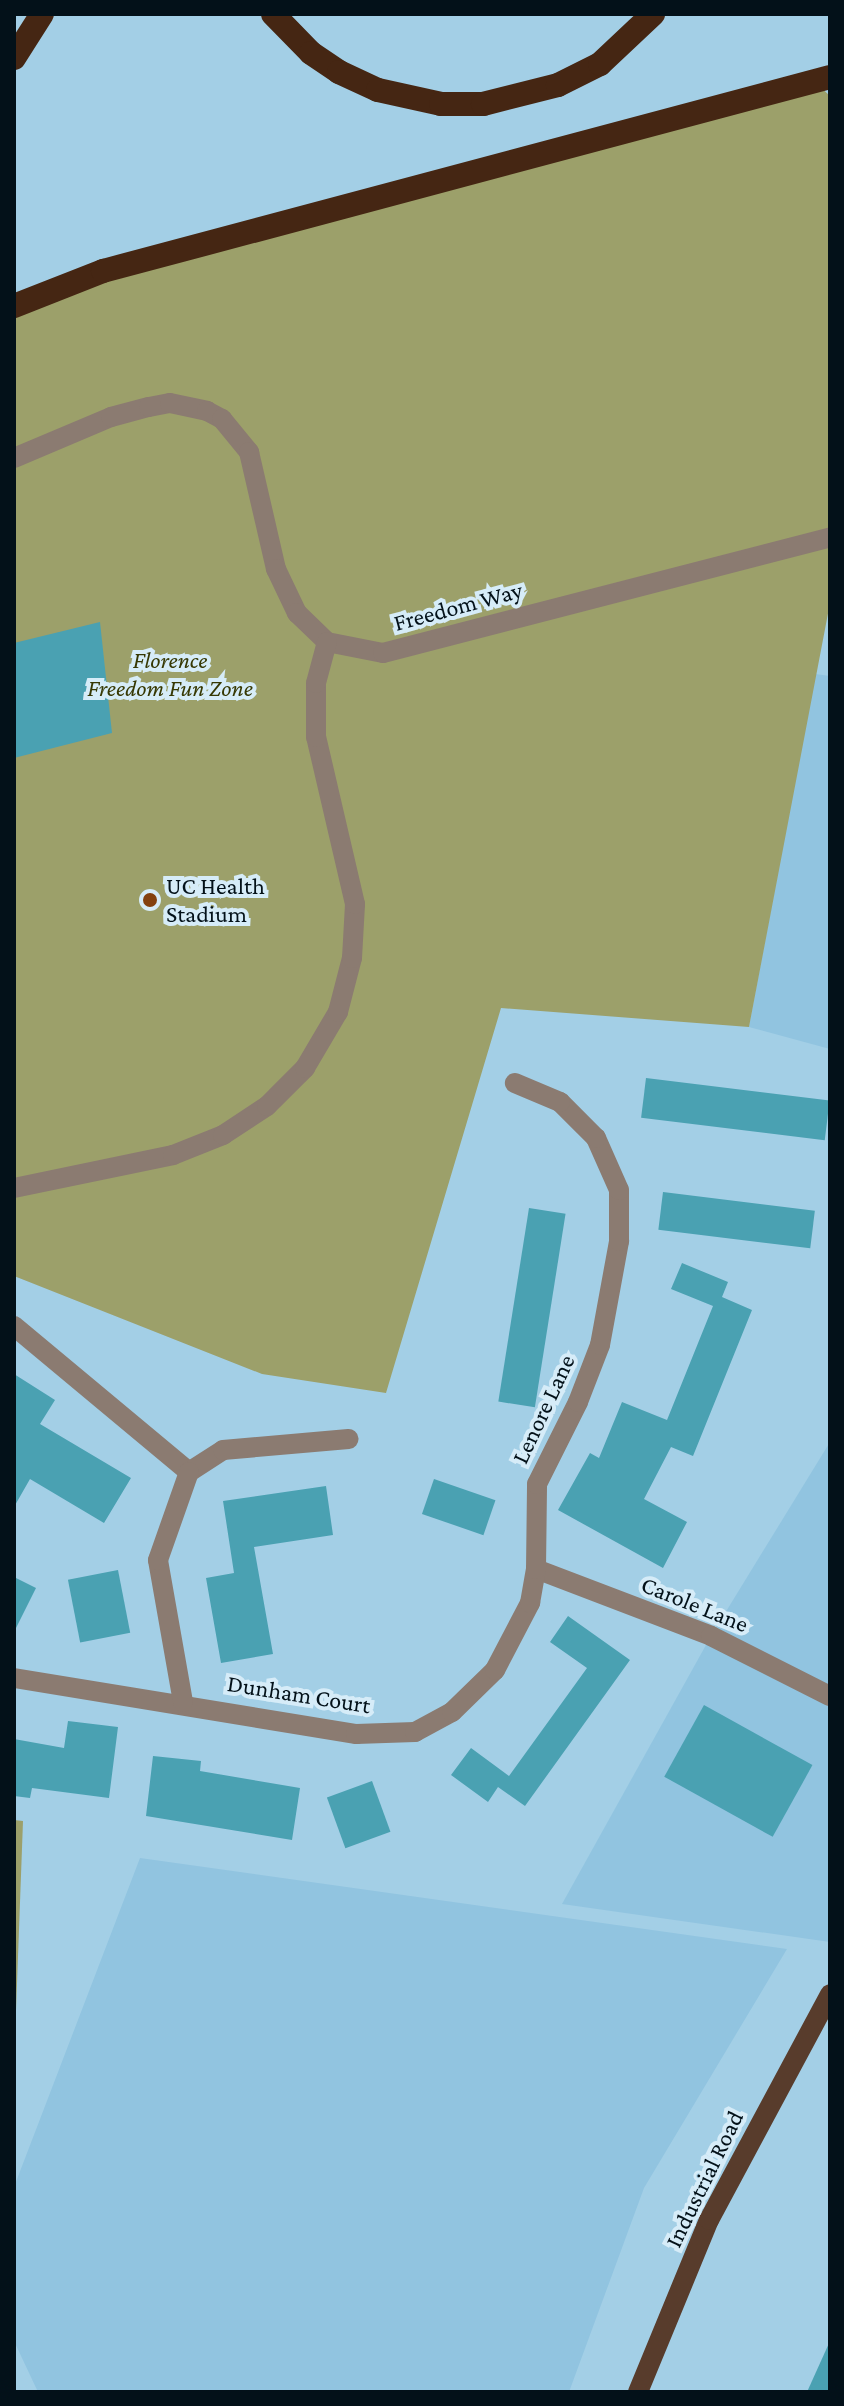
<!DOCTYPE html>
<html>
<head>
<meta charset="utf-8">
<style>
	body { margin:0 }
	#map { position:relative; width:844px; height:2406px; overflow:hidden; background:#a3cfe6; font-family:"Crimson Pro",serif }
	div>[style] { position:absolute }
	.built>* { inset:0; background:#91c4e0 }
	.green>* { inset:0; background:#9ca06a }
	.building>* { inset:0; background:#4aa1b2; transform-origin:0 0 }
	.minor>* { height:20px; margin:-10px; padding:0 10px; transform-origin:10px; border-radius:10px; background:#8b7b71 }
	.major>* { height:20px; margin:-10px; padding:0 10px; transform-origin:10px; border-radius:10px; background:#583c2c }
	.highway>* { height:24px; margin:-12px; padding:0 12px; transform-origin:12px; border-radius:12px; background:#452613 }
	.dots>* { width:22px; height:22px; translate:-50% -50%; box-sizing:border-box; border:4px solid #d6ecf8; border-radius:50% }
	span { translate:-50% -50%; white-space:nowrap; text-align:center; line-height:1.15; -webkit-text-stroke:8px #d6ecf8; paint-order:stroke }
	.street-label { font-size:24px; color:#031119 }
	.park-label { font-size:24px; color:#363803; font-style:italic }
	.poi-label { font-size:24px; color:#031119 }
	.left { translate:0 -50%; text-align:left }
	.frame { position:absolute; inset:0; border:16px solid #031119; pointer-events:none }
</style>
</head>
<body>
<div id="map">
	<div class="built">
		<i style="clip-path:polygon(815px 674px,830px 676px,830px 1049px,749px 1027px)"></i>
		<i style="clip-path:polygon(830px 1442px,830px 1942px,562px 1904px,711px 1636px)"></i>
		<i style="clip-path:polygon(140px 1858px,787px 1949px,644px 2188px,569px 2392px,38px 2392px,14px 2341px,14px 2187px)"></i>
	</div>
	<div class="green">
		<i style="clip-path:polygon(814px 81px,830px 96px,830px 603px,749px 1027px,501px 1008px,386px 1393px,262px 1374px,14px 1276px,14px 306px)"></i>
		<i style="clip-path:polygon(14px 1820px,23px 1821px,14px 2065px)"></i>
	</div>
	<div class="building">
		<i style="clip-path:polygon(100px 622px,112px 733px,14px 758px,14px 643px)"></i>
		<i style="left:646px;top:1078px;width:185px;height:40px;rotate:7deg"></i>
		<i style="left:663px;top:1192px;width:153px;height:38px;rotate:7deg"></i>
		<i style="left:529px;top:1208px;width:37px;height:196px;rotate:9deg"></i>
		<i style="clip-path:polygon(682px 1263px,728px 1282px,722px 1297px,752px 1310px,693px 1456px,671px 1447px,644px 1499px,687px 1522px,663px 1568px,558px 1510px,590px 1453px,599px 1458px,622px 1402px,667px 1420px,713px 1306px,671px 1289px)"></i>
		<i style="clip-path:polygon(14px 1374px,55px 1400px,40px 1424px,131px 1478px,104px 1523px,30px 1479px,14px 1507px)"></i>
		<i style="left:434px;top:1479px;width:65px;height:37px;rotate:19deg"></i>
		<i style="clip-path:polygon(326px 1486px,333px 1535px,254px 1547px,273px 1654px,221px 1663px,206px 1578px,234px 1573px,223px 1501px)"></i>
		<i style="left:118px;top:1570px;width:64px;height:51px;rotate:79deg"></i>
		<i style="clip-path:polygon(14px 1577px,36px 1588px,14px 1632px)"></i>
		<i style="clip-path:polygon(568px 1616px,630px 1660px,525px 1806px,498px 1787px,488px 1802px,451px 1775px,471px 1748px,509px 1776px,587px 1668px,550px 1642px)"></i>
		<i style="left:704px;top:1705px;width:124px;height:82px;rotate:29deg"></i>
		<i style="clip-path:polygon(68px 1721px,118px 1727px,109px 1798px,32px 1788px,30px 1798px,14px 1796px,14px 1739px,64px 1748px)"></i>
		<i style="clip-path:polygon(153px 1756px,201px 1761px,200px 1771px,300px 1788px,292px 1840px,146px 1816px)"></i>
		<i style="left:372px;top:1781px;width:54px;height:48px;rotate:70deg"></i>
		<i style="clip-path:polygon(830px 2341px,830px 2392px,807px 2392px)"></i>
	</div>
	<div class="minor">
		<i style="left:14px;top:458px;width:105px;rotate:-22.9deg"></i>
		<i style="left:111px;top:417px;width:39px;rotate:-15deg"></i>
		<i style="left:149px;top:407px;width:21px;rotate:-11deg"></i>
		<i style="left:170px;top:403px;width:38px;rotate:12deg"></i>
		<i style="left:207px;top:411px;width:17px;rotate:28deg"></i>
		<i style="left:222px;top:419px;width:43px;rotate:50.7deg"></i>
		<i style="left:249px;top:452px;width:120px;rotate:77deg"></i>
		<i style="left:276px;top:569px;width:49px;rotate:64.5deg"></i>
		<i style="left:297px;top:613px;width:42px;rotate:44deg"></i>
		<i style="left:327px;top:642px;width:57px;rotate:11.1deg"></i>
		<i style="left:383px;top:653px;width:462px;rotate:-14.5deg"></i>
		<i style="left:14px;top:1188px;width:162px;rotate:-11.7deg"></i>
		<i style="left:173px;top:1155px;width:54px;rotate:-21.8deg"></i>
		<i style="left:223px;top:1135px;width:53px;rotate:-33.4deg"></i>
		<i style="left:267px;top:1106px;width:54px;rotate:-45deg"></i>
		<i style="left:305px;top:1068px;width:65px;rotate:-59.5deg"></i>
		<i style="left:338px;top:1012px;width:56px;rotate:-75.5deg"></i>
		<i style="left:352px;top:958px;width:54px;rotate:-86.8deg"></i>
		<i style="left:355px;top:904px;width:171px;rotate:-103.1deg"></i>
		<i style="left:316px;top:737px;width:54px;rotate:-90deg"></i>
		<i style="left:316px;top:683px;width:42px;rotate:-75deg"></i>
		<i style="left:14px;top:1326px;width:228px;rotate:39.8deg"></i>
		<i style="left:189px;top:1472px;width:40px;rotate:-32.9deg"></i>
		<i style="left:223px;top:1450px;width:126px;rotate:-5deg"></i>
		<i style="left:536px;top:1569px;width:187px;rotate:20.9deg"></i>
		<i style="left:711px;top:1636px;width:133px;rotate:26.8deg"></i>
		<i style="left:14px;top:1678px;width:347px;rotate:9.3deg"></i>
		<i style="left:356px;top:1734px;width:59px;rotate:-1.9deg"></i>
		<i style="left:415px;top:1732px;width:42px;rotate:-28.4deg"></i>
		<i style="left:452px;top:1712px;width:60px;rotate:-44.3deg"></i>
		<i style="left:495px;top:1670px;width:76px;rotate:-62.4deg"></i>
		<i style="left:530px;top:1603px;width:35px;rotate:-80deg"></i>
		<i style="left:536px;top:1569px;width:85px;rotate:-89.3deg"></i>
		<i style="left:537px;top:1484px;width:92px;rotate:-63.4deg"></i>
		<i style="left:578px;top:1402px;width:61px;rotate:-68.9deg"></i>
		<i style="left:600px;top:1345px;width:106px;rotate:-79.6deg"></i>
		<i style="left:619px;top:1241px;width:51px;rotate:-90deg"></i>
		<i style="left:619px;top:1190px;width:57px;rotate:-113.9deg"></i>
		<i style="left:596px;top:1138px;width:51px;rotate:-135deg"></i>
		<i style="left:560px;top:1102px;width:49px;rotate:-157.1deg"></i>
		<i style="left:183px;top:1702px;width:144px;rotate:-100deg"></i>
		<i style="left:158px;top:1560px;width:93px;rotate:-70.6deg"></i>
	</div>
	<div class="major">
		<i style="left:638px;top:2392px;width:186px;rotate:-67.6deg"></i>
		<i style="left:709px;top:2220px;width:256px;rotate:-61.8deg"></i>
	</div>
	<div class="highway">
		<i style="left:273px;top:14px;width:54px;rotate:45.7deg"></i>
		<i style="left:311px;top:53px;width:34px;rotate:34deg"></i>
		<i style="left:339px;top:72px;width:43px;rotate:24.8deg"></i>
		<i style="left:378px;top:90px;width:65px;rotate:12.5deg"></i>
		<i style="left:441px;top:104px;width:42px"></i>
		<i style="left:483px;top:104px;width:77px;rotate:-14.2deg"></i>
		<i style="left:558px;top:85px;width:47px;rotate:-26.6deg"></i>
		<i style="left:600px;top:64px;width:73px;rotate:-43.3deg"></i>
		<i style="left:14px;top:58px;width:52px;rotate:-57.5deg"></i>
		<i style="left:14px;top:306px;width:96px;rotate:-21.5deg"></i>
		<i style="left:103px;top:271px;width:752px;rotate:-14.94deg"></i>
	</div>
	<div class="dots">
		<i style="left:150px;top:900px;background:#83410f"></i>
	</div>
	<div class="street-label">
		<span style="left:458px;top:606px;rotate:-15deg">Freedom Way</span>
		<span style="left:543px;top:1409px;rotate:-65deg">Lenore Lane</span>
		<span style="left:695px;top:1604px;rotate:22deg">Carole Lane</span>
		<span style="left:299px;top:1694px;rotate:9deg">Dunham Court</span>
		<span style="left:704px;top:2179px;rotate:-64deg">Industrial Road</span>
	</div>
	<div class="park-label">
		<span style="left:170px;top:674px">Florence<br>Freedom Fun Zone</span>
	</div>
	<div class="poi-label">
		<span class="left" style="left:166px;top:900px">UC Health<br>Stadium</span>
	</div>
	<div class="frame"></div>
</div>
</body>
</html>
